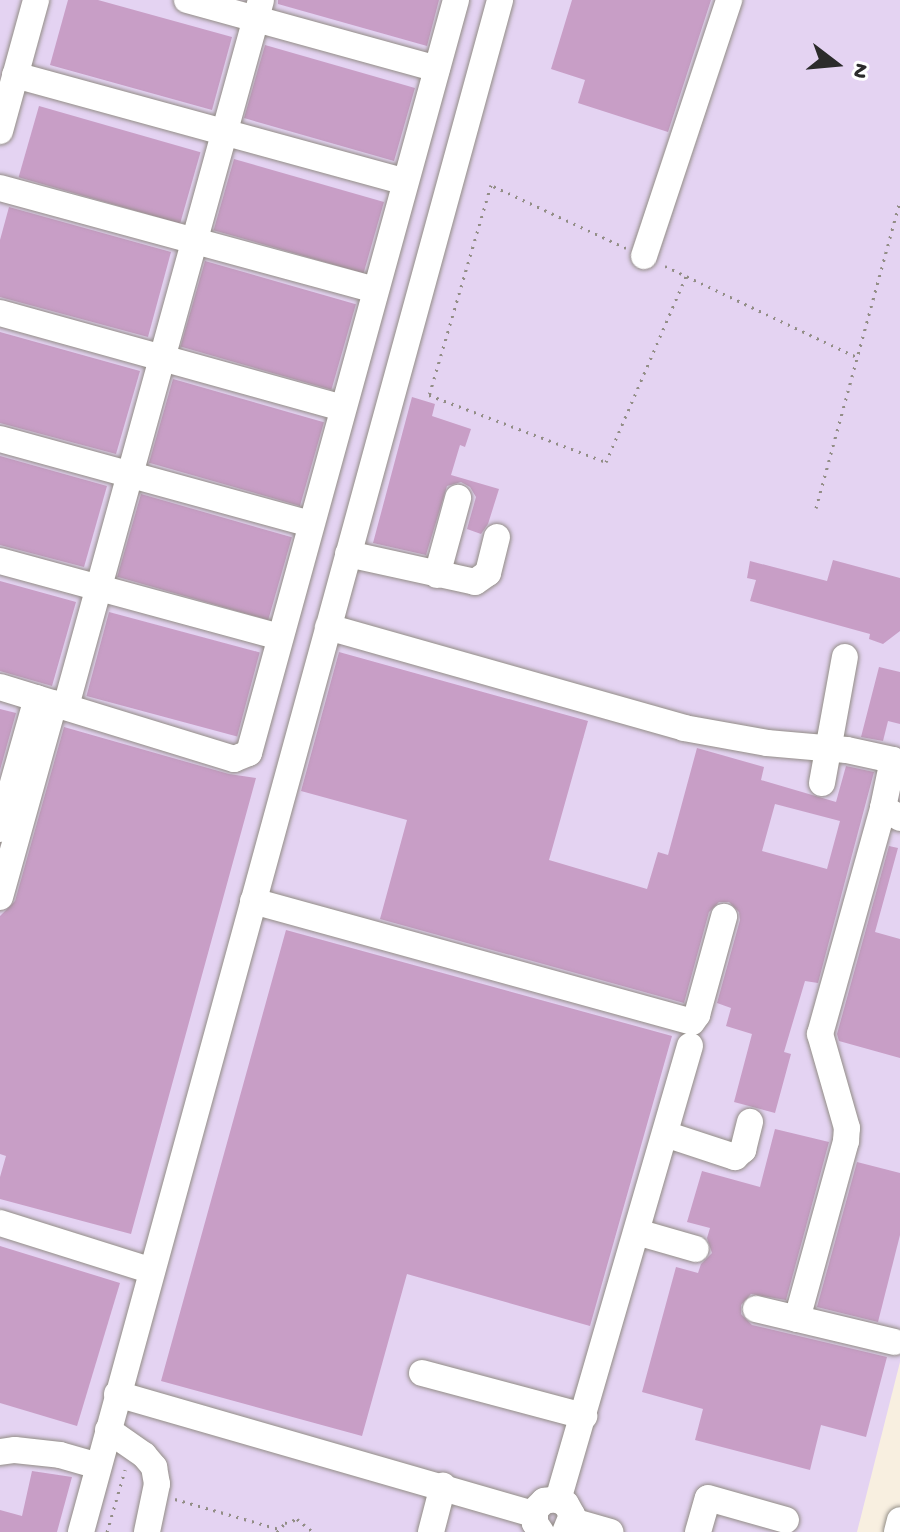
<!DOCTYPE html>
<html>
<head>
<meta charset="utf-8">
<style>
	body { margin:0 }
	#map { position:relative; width:900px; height:1532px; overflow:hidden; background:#f8efe0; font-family:"Gochi Hand",sans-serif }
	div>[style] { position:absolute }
	.built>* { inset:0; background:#e4d3f2 }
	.building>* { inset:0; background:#c89ec6; transform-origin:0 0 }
	.path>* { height:3px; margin-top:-1.5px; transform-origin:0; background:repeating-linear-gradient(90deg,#928d86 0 2px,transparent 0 8px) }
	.roads { filter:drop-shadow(0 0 2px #928d86) drop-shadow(0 0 2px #928d86) }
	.minor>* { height:26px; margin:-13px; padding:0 13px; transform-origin:13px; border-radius:13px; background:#fff }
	span { translate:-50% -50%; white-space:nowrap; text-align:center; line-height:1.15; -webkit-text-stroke:7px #fff; paint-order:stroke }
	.north { position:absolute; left:796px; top:24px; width:80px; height:80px; -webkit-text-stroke:6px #fff; paint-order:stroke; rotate:106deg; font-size:22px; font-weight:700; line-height:32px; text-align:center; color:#2b2b2b }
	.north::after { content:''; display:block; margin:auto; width:28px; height:36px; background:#2b2b2b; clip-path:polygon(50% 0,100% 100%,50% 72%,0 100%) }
</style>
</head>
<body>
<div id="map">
	<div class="built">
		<i style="clip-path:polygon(0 0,900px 0,900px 1362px,857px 1532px,0 1532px)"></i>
	</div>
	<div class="building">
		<i style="clip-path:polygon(68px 0,98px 0,232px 37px,212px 110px,50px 65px)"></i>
		<i style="clip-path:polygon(278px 0,439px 0,427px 46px,278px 4px)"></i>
		<i style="clip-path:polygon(572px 0,711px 0,668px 132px,578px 103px,585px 80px,551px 69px)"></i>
		<i style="left:265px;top:45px;width:156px;height:76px;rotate:16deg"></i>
		<i style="left:39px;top:106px;width:168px;height:74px;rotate:16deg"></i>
		<i style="left:234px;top:159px;width:156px;height:74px;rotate:16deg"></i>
		<i style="clip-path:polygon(9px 207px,171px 252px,148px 337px,0 297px,0 240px)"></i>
		<i style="left:205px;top:261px;width:157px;height:89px;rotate:16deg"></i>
		<i style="clip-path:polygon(0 332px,140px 371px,116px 454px,0 423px)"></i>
		<i style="left:173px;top:379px;width:157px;height:87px;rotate:16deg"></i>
		<i style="clip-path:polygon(412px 397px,435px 404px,432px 416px,471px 429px,465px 447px,460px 445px,451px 475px,499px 489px,488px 524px,481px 534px,467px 529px,476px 497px,470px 487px,461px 482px,447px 486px,426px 555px,373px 543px)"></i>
		<i style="clip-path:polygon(0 456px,107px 486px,84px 567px,0 545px)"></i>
		<i style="left:141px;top:494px;width:157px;height:86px;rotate:16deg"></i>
		<i style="clip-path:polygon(833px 560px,900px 578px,900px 631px,883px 644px,869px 639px,870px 634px,750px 601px,756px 580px,747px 578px,750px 561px,827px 581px)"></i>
		<i style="clip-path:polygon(0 581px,76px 602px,52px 686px,0 671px)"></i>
		<i style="left:109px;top:612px;width:156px;height:87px;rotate:15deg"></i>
		<i style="clip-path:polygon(evenodd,339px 652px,588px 721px,549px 860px,647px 889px,658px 852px,668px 855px,697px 748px,764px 767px,761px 780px,836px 802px,846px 766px,874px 772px,818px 983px,805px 981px,784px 1052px,791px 1054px,775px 1113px,734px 1102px,752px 1034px,726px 1026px,731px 1008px,717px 1003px,740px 920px,739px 912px,729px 902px,719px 902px,709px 912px,684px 1003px,380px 919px,407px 820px,301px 791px,339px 652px,775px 804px,840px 821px,827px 869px,762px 851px,775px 804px)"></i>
		<i style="clip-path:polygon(879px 667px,900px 672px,900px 724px,888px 721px,883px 741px,861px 737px)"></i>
		<i style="clip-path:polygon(0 709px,16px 713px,0 770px)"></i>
		<i style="clip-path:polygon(64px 727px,229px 774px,256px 778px,131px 1234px,0 1199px,0 1177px,6px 1156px,0 1154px,0 916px,15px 901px)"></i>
		<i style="clip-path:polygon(889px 846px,898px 848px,875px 932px,900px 939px,900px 1058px,839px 1041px,837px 1034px)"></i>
		<i style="clip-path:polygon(286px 930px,672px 1036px,590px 1326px,407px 1274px,362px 1436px,161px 1381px)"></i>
		<i style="clip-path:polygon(775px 1129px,829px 1142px,786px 1300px,751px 1294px,741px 1305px,741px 1314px,752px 1325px,887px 1357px,866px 1437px,821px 1425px,810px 1470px,695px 1440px,703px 1409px,642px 1392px,676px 1267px,698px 1273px,701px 1264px,712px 1253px,707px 1238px,710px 1228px,687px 1222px,702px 1171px,760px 1187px)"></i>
		<i style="clip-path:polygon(857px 1162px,900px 1173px,900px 1235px,878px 1322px,817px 1307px)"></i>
		<i style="clip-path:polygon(0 1246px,120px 1283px,77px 1426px,0 1403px)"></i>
		<i style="clip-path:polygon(32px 1471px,72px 1477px,57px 1532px,0 1532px,0 1510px,22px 1516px)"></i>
	</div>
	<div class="path">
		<i style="left:626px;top:248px;width:149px;rotate:-155deg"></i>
		<i style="left:491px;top:185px;width:219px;rotate:106.4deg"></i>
		<i style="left:429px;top:395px;width:189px;rotate:20.7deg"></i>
		<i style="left:606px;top:462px;width:202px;rotate:-66.7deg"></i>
		<i style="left:665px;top:266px;width:212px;rotate:25.4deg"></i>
		<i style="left:816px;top:508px;width:318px;rotate:-74.7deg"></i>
		<i style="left:175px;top:1499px;width:108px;rotate:16.1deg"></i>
		<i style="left:107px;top:1532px;width:65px;rotate:-73.8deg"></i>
		<i style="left:277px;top:1532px;width:12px;rotate:-48deg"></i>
		<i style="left:285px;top:1523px;width:13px;rotate:-18deg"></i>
		<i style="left:297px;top:1519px;width:21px;rotate:39deg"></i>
	</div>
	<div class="roads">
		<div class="minor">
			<i style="left:187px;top:0;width:259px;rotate:15.4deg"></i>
			<i style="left:15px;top:75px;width:404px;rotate:15.3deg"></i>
			<i style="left:0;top:131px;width:136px;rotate:-74.6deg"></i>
			<i style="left:0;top:188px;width:389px;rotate:15.2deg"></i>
			<i style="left:644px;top:256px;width:270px;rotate:-71.6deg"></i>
			<i style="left:0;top:313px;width:356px;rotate:15.5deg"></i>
			<i style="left:0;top:439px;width:321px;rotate:15.3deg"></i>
			<i style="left:348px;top:554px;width:130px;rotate:12.4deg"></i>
			<i style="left:475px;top:582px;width:16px;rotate:-35deg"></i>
			<i style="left:488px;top:573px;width:37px;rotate:-76deg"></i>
			<i style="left:0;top:561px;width:289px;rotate:15.2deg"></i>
			<i style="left:437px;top:575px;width:80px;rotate:-74.7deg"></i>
			<i style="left:328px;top:627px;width:370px;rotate:15.8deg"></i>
			<i style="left:684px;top:728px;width:84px;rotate:10.2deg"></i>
			<i style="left:767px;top:743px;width:80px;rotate:5deg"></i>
			<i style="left:847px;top:750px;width:47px;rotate:12.3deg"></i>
			<i style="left:893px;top:760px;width:49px;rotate:101.8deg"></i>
			<i style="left:883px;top:808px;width:20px;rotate:30deg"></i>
			<i style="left:0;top:687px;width:245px;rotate:17.1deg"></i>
			<i style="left:234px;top:759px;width:16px;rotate:-22deg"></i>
			<i style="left:249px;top:753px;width:781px;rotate:-74.63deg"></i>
			<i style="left:66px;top:706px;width:732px;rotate:-74.56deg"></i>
			<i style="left:822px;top:783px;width:128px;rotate:-79.7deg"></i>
			<i style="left:0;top:829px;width:136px;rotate:-74.2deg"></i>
			<i style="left:0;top:897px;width:201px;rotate:-74.4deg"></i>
			<i style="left:253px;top:901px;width:455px;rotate:15.4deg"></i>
			<i style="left:692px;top:1022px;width:9px;rotate:-54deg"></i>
			<i style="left:697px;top:1015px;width:102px;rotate:-74.6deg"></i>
			<i style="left:665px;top:1134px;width:74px;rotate:18.2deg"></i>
			<i style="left:735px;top:1157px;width:11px;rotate:-41deg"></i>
			<i style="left:743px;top:1150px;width:29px;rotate:-76deg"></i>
			<i style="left:0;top:1223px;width:159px;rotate:17.5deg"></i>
			<i style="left:637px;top:1232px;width:61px;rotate:16.1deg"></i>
			<i style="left:756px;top:1309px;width:142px;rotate:13.4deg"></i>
			<i style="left:797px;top:1319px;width:185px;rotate:-74.6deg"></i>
			<i style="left:846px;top:1141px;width:13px;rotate:-86deg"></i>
			<i style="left:847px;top:1128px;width:98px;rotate:-106deg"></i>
			<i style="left:820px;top:1034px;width:235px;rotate:-74.4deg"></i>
			<i style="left:422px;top:1373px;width:168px;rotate:14.9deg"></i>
			<i style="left:117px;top:1394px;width:434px;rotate:16.1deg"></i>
			<i style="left:108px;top:1430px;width:44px;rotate:34.8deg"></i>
			<i style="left:144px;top:1455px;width:16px;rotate:50deg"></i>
			<i style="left:154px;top:1467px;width:17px;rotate:80deg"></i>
			<i style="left:157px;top:1484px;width:49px;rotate:101.8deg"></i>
			<i style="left:0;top:1452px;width:15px;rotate:-8deg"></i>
			<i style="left:15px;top:1450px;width:45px;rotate:6.3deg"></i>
			<i style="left:60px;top:1455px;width:40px;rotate:16deg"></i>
			<i style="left:558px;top:1500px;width:473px;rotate:-73.8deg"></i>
			<i style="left:572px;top:1521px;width:40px;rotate:16deg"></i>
			<i style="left:81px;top:1532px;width:1588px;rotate:-74.7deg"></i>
			<i style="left:431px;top:1532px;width:48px;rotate:-75.4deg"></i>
			<i style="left:541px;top:1532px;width:11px;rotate:-124deg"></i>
			<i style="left:535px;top:1523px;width:13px;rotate:-90deg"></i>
			<i style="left:535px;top:1510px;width:13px;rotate:-45deg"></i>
			<i style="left:544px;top:1501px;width:12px;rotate:-9deg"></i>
			<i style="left:556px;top:1499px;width:11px;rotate:27deg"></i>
			<i style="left:566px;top:1504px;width:13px;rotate:61deg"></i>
			<i style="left:572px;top:1515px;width:18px;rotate:112deg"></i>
			<i style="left:698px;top:1532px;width:35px;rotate:-74deg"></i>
			<i style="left:708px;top:1498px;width:81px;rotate:15.8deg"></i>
			<i style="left:897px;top:1532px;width:12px;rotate:-76deg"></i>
		</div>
	</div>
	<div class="north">N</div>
</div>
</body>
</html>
